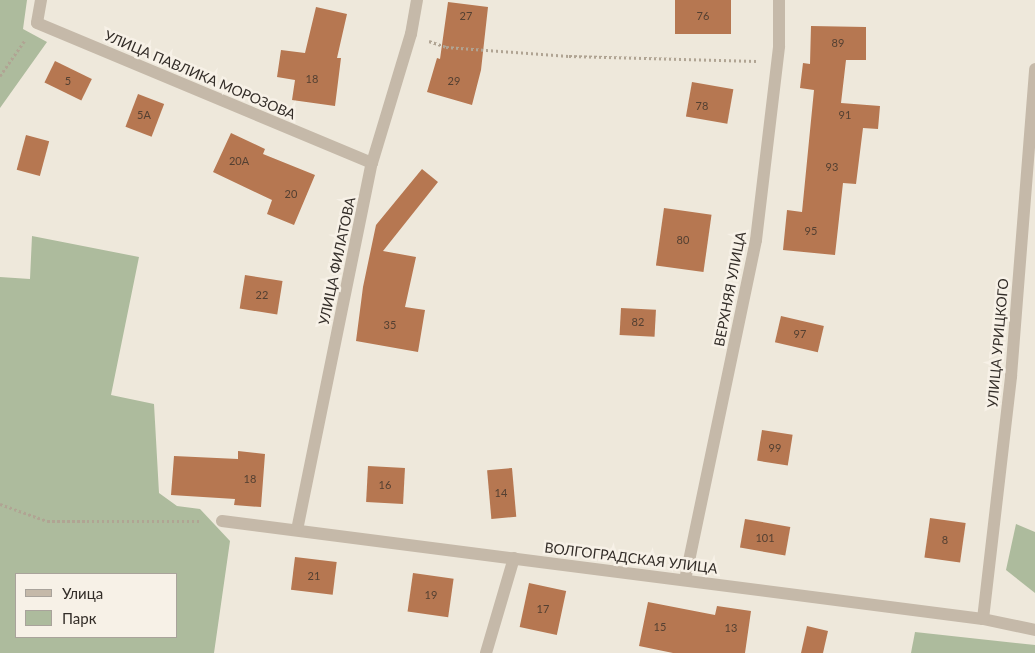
<!DOCTYPE html>
<html>
<head>
<meta charset="utf-8">
<style>
	body { margin:0 }
	#map { position:relative; width:1035px; height:653px; overflow:hidden; background:#eee8db; font-family:Lato,sans-serif }
	div>[style] { position:absolute }
	.green>* { inset:0; background:#adbb9d }
	.building>* { inset:0; background:#b67751; transform-origin:0 0 }
	.path>* { height:3px; margin-top:-1.5px; transform-origin:0; background:repeating-linear-gradient(90deg,#b0a493 0 2.5px,transparent 0 5px) }
	.street>* { height:12px; margin:-6px; padding:0 6px; transform-origin:6px; border-radius:6px; background:#c5b9a9 }
	span { translate:-50% -50%; white-space:nowrap; text-align:center; line-height:1.15; -webkit-text-stroke:5px #f7f1e7; paint-order:stroke }
	.number-label { font-size:11px; color:#544032 }
	.number-label span { -webkit-text-stroke-width:0 }
	.street-label { font-size:14px; color:#332d28 }
	.legend { position:absolute; left:15px; top:573px; width:162px; height:65px; box-sizing:border-box; background:#f7f1e7; border:1px solid #a9a39b; margin:0; padding:6px 9px; list-style:none; font-size:15px; color:#332d28 }
	.legend li { display:flex; align-items:center; gap:10px; height:25px }
	.legend b { width:25px; border:1px solid #a9a39b }
</style>
</head>
<body>
<div id="map">
	<div class="green">
		<i style="clip-path:polygon(0 0,27px 0,23px 29px,47px 42px,0 108px)"></i>
		<i style="clip-path:polygon(evenodd,32px 236px,139px 257px,111px 395px,154px 404px,159px 493px,177px 506px,200px 509px,230px 541px,214px 653px,0 653px,0 277px,30px 279px,32px 236px,16px 574px,176px 574px,176px 637px,16px 637px,16px 574px)"></i>
		<i style="clip-path:polygon(1016px 524px,1035px 532px,1035px 593px,1006px 570px)"></i>
		<i style="clip-path:polygon(915px 632px,1035px 645px,1035px 653px,911px 653px)"></i>
	</div>
	<div class="building">
		<i style="left:675px;top:0;width:56px;height:34px"></i>
		<i style="clip-path:polygon(448px 2px,488px 7px,481px 70px,472px 105px,427px 92px,437px 58px,440px 59px)"></i>
		<i style="clip-path:polygon(316px 7px,347px 14px,337px 58px,341px 58px,335px 106px,292px 100px,295px 80px,277px 77px,281px 50px,305px 53px)"></i>
		<i style="clip-path:polygon(811px 26px,866px 27px,866px 60px,846px 60px,841px 103px,880px 106px,878px 129px,863px 128px,856px 184px,843px 183px,835px 255px,783px 250px,787px 210px,802px 212px,814px 90px,800px 88px,803px 63px,810px 64px)"></i>
		<i style="left:55px;top:61px;width:41px;height:24px;rotate:26deg"></i>
		<i style="left:692px;top:82px;width:42px;height:35px;rotate:10deg"></i>
		<i style="left:138px;top:94px;width:28px;height:35px;rotate:21deg"></i>
		<i style="clip-path:polygon(231px 133px,265px 149px,263px 154px,315px 175px,294px 225px,267px 214px,272px 200px,213px 172px)"></i>
		<i style="left:26px;top:135px;width:24px;height:36px;rotate:15deg"></i>
		<i style="clip-path:polygon(422px 169px,438px 182px,383px 251px,416px 257px,405px 307px,425px 310px,418px 352px,356px 341px,363px 287px,376px 225px)"></i>
		<i style="left:664px;top:208px;width:48px;height:58px;rotate:8deg"></i>
		<i style="left:245px;top:275px;width:38px;height:34px;rotate:9deg"></i>
		<i style="left:621px;top:308px;width:35px;height:27px;rotate:3deg"></i>
		<i style="left:781px;top:316px;width:44px;height:27px;rotate:13deg"></i>
		<i style="left:762px;top:430px;width:31px;height:31px;rotate:9deg"></i>
		<i style="clip-path:polygon(238px 451px,265px 454px,261px 507px,234px 505px,235px 499px,171px 495px,174px 456px,238px 459px)"></i>
		<i style="left:368px;top:466px;width:37px;height:36px;rotate:3deg"></i>
		<i style="left:512px;top:468px;width:49px;height:25px;rotate:85deg"></i>
		<i style="left:930px;top:518px;width:36px;height:40px;rotate:8deg"></i>
		<i style="left:745px;top:519px;width:46px;height:29px;rotate:10deg"></i>
		<i style="left:295px;top:557px;width:42px;height:33px;rotate:7deg"></i>
		<i style="left:413px;top:573px;width:41px;height:39px;rotate:8deg"></i>
		<i style="left:529px;top:583px;width:38px;height:45px;rotate:12deg"></i>
		<i style="clip-path:polygon(648px 602px,715px 615px,717px 606px,751px 611px,745px 653px,673px 653px,639px 646px)"></i>
		<i style="clip-path:polygon(807px 626px,828px 631px,823px 653px,801px 653px)"></i>
	</div>
	<div class="path">
		<i style="left:429px;top:41px;width:18px;rotate:19deg"></i>
		<i style="left:446px;top:47px;width:123px;rotate:4.2deg"></i>
		<i style="left:569px;top:56px;width:188px;rotate:1.5deg"></i>
		<i style="left:0;top:76px;width:44px;rotate:-55.2deg"></i>
		<i style="left:0;top:504px;width:50px;rotate:19.9deg"></i>
		<i style="left:47px;top:521px;width:154px"></i>
	</div>
	<div class="street">
		<i style="left:41px;top:0;width:23px;rotate:100deg"></i>
		<i style="left:37px;top:23px;width:363px;rotate:22.7deg"></i>
		<i style="left:222px;top:521px;width:767px;rotate:7.34deg"></i>
		<i style="left:983px;top:619px;width:53px;rotate:11.9deg"></i>
		<i style="left:297px;top:530px;width:375px;rotate:-78.5deg"></i>
		<i style="left:372px;top:163px;width:135px;rotate:-73.2deg"></i>
		<i style="left:411px;top:34px;width:35px;rotate:-80deg"></i>
		<i style="left:685px;top:580px;width:347px;rotate:-78.2deg"></i>
		<i style="left:756px;top:240px;width:195px;rotate:-83.2deg"></i>
		<i style="left:779px;top:46px;width:46px;rotate:-90deg"></i>
		<i style="left:983px;top:619px;width:245px;rotate:-83.4deg"></i>
		<i style="left:1011px;top:376px;width:308px;rotate:-85.5deg"></i>
		<i style="left:486px;top:653px;width:99px;rotate:-73.6deg"></i>
	</div>
	<div class="number-label">
		<span style="left:466px;top:16px">27</span>
		<span style="left:703px;top:16px">76</span>
		<span style="left:838px;top:43px">89</span>
		<span style="left:312px;top:79px">18</span>
		<span style="left:68px;top:81px">5</span>
		<span style="left:454px;top:81px">29</span>
		<span style="left:702px;top:106px">78</span>
		<span style="left:144px;top:115px">5А</span>
		<span style="left:845px;top:115px">91</span>
		<span style="left:239px;top:161px">20А</span>
		<span style="left:832px;top:167px">93</span>
		<span style="left:291px;top:194px">20</span>
		<span style="left:811px;top:231px">95</span>
		<span style="left:683px;top:240px">80</span>
		<span style="left:262px;top:295px">22</span>
		<span style="left:638px;top:322px">82</span>
		<span style="left:390px;top:325px">35</span>
		<span style="left:800px;top:334px">97</span>
		<span style="left:775px;top:448px">99</span>
		<span style="left:250px;top:479px">18</span>
		<span style="left:385px;top:485px">16</span>
		<span style="left:501px;top:493px">14</span>
		<span style="left:765px;top:538px">101</span>
		<span style="left:945px;top:540px">8</span>
		<span style="left:314px;top:576px">21</span>
		<span style="left:431px;top:595px">19</span>
		<span style="left:543px;top:609px">17</span>
		<span style="left:660px;top:627px">15</span>
		<span style="left:731px;top:628px">13</span>
	</div>
	<div class="street-label">
		<span style="left:200px;top:75px;rotate:23deg">УЛИЦА ПАВЛИКА МОРОЗОВА</span>
		<span style="left:337px;top:261px;rotate:-78deg">УЛИЦА ФИЛАТОВА</span>
		<span style="left:730px;top:289px;rotate:-79deg">ВЕРХНЯЯ УЛИЦА</span>
		<span style="left:998px;top:343px;rotate:-85deg">УЛИЦА УРИЦКОГО</span>
		<span style="left:631px;top:558px;rotate:7deg">ВОЛГОГРАДСКАЯ УЛИЦА</span>
	</div>
	<ul class="legend">
	<li><b style="height:6px;background:#c5b9a9"></b>Улица</li>
	<li><b style="height:14px;background:#adbb9d"></b>Парк</li>
	</ul>
</div>
</body>
</html>
